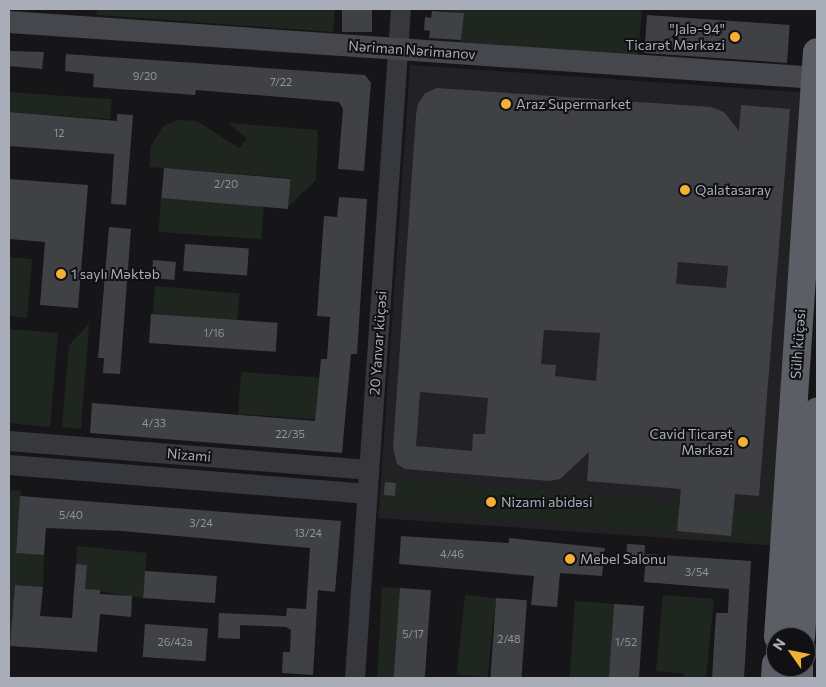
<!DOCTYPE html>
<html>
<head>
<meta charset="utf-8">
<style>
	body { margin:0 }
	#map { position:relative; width:826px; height:687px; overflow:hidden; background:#161618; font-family:Commissioner,sans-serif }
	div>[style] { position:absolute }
	.built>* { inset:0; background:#222225; transform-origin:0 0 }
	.green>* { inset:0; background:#1e261f; transform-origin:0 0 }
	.building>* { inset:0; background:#404145; transform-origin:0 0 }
	.tertiary>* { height:20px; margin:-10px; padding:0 10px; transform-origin:10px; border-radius:10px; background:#37383d }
	.secondary>* { height:22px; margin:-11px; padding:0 11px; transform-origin:11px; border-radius:11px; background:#45474d }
	.trunk>* { height:28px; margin:-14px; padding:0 14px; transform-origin:14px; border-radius:14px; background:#5b5e65 }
	.dots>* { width:14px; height:14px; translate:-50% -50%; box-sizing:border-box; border:2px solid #111113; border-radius:50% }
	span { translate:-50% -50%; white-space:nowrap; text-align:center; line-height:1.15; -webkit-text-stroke:4px #111113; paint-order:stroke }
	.number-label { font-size:11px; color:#8e929b }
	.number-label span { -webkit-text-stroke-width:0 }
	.poi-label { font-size:14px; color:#a8adb8 }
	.right { translate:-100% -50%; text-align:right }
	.left { translate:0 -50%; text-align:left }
	.street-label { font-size:14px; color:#a8adb8 }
	.frame { position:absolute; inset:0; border:10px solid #a8adb8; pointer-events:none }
	.north { position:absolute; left:766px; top:627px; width:50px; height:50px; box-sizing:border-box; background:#111113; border:1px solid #4d4f55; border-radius:50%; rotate:303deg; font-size:14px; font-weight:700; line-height:20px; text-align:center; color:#a8adb8 }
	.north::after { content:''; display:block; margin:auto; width:18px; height:22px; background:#f2b134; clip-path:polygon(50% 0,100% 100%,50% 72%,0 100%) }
</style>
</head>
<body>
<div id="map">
	<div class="built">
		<i style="left:410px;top:65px;width:397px;height:454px;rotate:4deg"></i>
	</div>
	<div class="green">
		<i style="clip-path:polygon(97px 9px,335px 9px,333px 32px,96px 15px)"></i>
		<i style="clip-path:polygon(432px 9px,642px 9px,638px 56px,461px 42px,464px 13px)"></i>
		<i style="left:9px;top:92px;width:103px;height:20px;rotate:4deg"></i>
		<i style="clip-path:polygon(178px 120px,197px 121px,239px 148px,247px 138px,228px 123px,318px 130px,316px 180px,288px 207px,290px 178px,149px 167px,151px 146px,163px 126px)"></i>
		<i style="left:161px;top:198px;width:103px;height:34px;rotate:4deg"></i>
		<i style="clip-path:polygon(9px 257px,32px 259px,27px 318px,9px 316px)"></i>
		<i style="left:155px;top:286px;width:85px;height:28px;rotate:5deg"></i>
		<i style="clip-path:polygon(89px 324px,81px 429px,62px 427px,69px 345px)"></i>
		<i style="clip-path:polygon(9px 329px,58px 333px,50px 427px,9px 423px)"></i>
		<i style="left:241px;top:372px;width:78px;height:42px;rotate:4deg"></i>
		<i style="left:384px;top:477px;width:393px;height:31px;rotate:5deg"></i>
		<i style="clip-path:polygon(9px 490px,21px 491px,16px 553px,44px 555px,43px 587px,15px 585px,10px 646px)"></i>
		<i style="clip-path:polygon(77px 546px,147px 553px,143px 598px,85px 589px,87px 565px,76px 564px)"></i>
		<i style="left:382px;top:587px;width:18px;height:91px;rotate:3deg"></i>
		<i style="left:465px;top:595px;width:31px;height:80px;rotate:6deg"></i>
		<i style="clip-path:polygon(663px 595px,714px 599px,706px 678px,684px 678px,684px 674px,656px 671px)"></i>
		<i style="left:575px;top:601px;width:39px;height:77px;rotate:4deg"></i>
	</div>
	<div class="building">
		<i style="left:342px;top:9px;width:30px;height:23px"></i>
		<i style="clip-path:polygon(432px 11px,464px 13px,461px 40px,429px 38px,430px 31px,424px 30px,425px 17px,431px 18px)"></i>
		<i style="left:647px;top:15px;width:143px;height:38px;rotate:4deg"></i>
		<i style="clip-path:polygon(9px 51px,44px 52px,42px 69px,9px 66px)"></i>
		<i style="clip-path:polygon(66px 54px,365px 75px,371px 83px,364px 171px,338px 169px,343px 109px,339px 102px,196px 90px,195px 95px,93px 87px,94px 74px,65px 71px)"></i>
		<i style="clip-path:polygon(evenodd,437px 88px,711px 107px,724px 112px,739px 131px,741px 105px,790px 109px,759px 496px,735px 494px,731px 536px,677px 531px,681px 489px,587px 481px,589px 452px,560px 479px,549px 481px,405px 469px,397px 464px,393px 448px,416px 115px,418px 104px,425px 93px,437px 88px,678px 262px,728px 266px,726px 288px,676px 284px,678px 262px,437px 88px,544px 330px,600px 333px,596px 381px,555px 376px,556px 365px,541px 364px,544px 330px,437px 88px,420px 392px,488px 398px,485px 434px,473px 434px,472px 451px,416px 446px,420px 392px)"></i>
		<i style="clip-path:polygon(9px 112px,117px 121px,117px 114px,133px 115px,126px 205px,111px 204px,114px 154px,9px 146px)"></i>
		<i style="left:164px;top:168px;width:127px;height:30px;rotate:5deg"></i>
		<i style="clip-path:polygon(9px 179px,88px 185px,78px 308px,40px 305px,45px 242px,9px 239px)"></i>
		<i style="clip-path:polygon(339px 197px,367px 199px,357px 354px,351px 354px,342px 453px,90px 433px,92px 403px,315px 421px,321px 359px,327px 359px,330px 317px,317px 316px,324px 216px,337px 217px)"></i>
		<i style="clip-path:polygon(109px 227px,131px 229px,120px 374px,103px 373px,104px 358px,98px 358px)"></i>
		<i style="left:185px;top:244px;width:64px;height:27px;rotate:4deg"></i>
		<i style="left:153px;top:260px;width:23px;height:18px;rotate:5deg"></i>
		<i style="left:151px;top:314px;width:127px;height:29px;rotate:4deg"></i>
		<i style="left:385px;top:482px;width:11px;height:13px;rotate:5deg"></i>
		<i style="clip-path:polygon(20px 496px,341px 521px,335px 592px,318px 590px,313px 675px,282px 673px,283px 652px,290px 652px,291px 630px,286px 627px,240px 625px,240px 639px,218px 638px,219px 613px,286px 616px,287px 608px,306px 609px,310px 548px,122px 531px,46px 528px,44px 555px,16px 553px)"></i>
		<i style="clip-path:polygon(401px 536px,509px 543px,509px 538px,605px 548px,602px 576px,560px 573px,557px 607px,531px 605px,534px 576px,399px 564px)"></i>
		<i style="left:627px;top:544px;width:18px;height:16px;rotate:3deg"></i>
		<i style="clip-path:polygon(646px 554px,751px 561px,744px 678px,712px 678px,716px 613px,728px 613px,729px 589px,644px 582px)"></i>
		<i style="clip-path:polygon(76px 564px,87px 565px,85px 589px,100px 590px,100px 594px,132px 596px,131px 617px,100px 614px,97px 652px,10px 646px,15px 585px,43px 587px,40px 616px,72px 618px)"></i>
		<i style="left:145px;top:571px;width:72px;height:27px;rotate:4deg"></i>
		<i style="left:400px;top:588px;width:31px;height:90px;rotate:4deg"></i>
		<i style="left:496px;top:598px;width:31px;height:80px;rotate:4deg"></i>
		<i style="left:614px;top:604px;width:30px;height:74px;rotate:4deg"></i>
		<i style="left:145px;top:624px;width:63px;height:33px;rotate:4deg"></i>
	</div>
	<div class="tertiary">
		<i style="left:9px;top:441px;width:360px;rotate:4.6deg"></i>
		<i style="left:9px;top:465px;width:358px;rotate:4.6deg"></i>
		<i style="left:355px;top:678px;width:671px;rotate:-86.07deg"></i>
	</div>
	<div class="secondary">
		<i style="left:9px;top:22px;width:810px;rotate:3.96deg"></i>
	</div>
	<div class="trunk">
		<i style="left:778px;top:637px;width:586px;rotate:-86.19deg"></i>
		<i style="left:801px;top:637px;width:226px;rotate:-85.9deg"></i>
		<i style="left:775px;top:678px;width:14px;rotate:-86deg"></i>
		<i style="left:799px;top:678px;width:11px;rotate:-90deg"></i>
	</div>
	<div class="dots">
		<i style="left:735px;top:37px;background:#f2b134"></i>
		<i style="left:506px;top:104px;background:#f2b134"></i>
		<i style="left:685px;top:190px;background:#f2b134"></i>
		<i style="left:61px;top:274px;background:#f2b134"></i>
		<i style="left:743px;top:442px;background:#f2b134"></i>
		<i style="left:491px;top:502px;background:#f2b134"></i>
		<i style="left:570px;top:559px;background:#f2b134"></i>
	</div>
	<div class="number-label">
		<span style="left:145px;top:76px">9/20</span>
		<span style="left:281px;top:82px">7/22</span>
		<span style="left:59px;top:133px">12</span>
		<span style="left:226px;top:184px">2/20</span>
		<span style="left:214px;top:333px">1/16</span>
		<span style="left:154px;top:423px">4/33</span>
		<span style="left:290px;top:434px">22/35</span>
		<span style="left:71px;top:515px">5/40</span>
		<span style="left:201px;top:523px">3/24</span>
		<span style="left:308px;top:533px">13/24</span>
		<span style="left:452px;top:554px">4/46</span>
		<span style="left:697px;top:572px">3/54</span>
		<span style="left:413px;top:634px">5/17</span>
		<span style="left:509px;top:639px">2/48</span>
		<span style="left:175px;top:642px">26/42a</span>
		<span style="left:626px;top:642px">1/52</span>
	</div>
	<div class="poi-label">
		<span class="right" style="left:725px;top:37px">"Jalə-94"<br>Ticarət Mərkəzi</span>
		<span class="left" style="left:516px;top:104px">Araz Supermarket</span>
		<span class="left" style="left:695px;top:190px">Qalatasaray</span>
		<span class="left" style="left:71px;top:274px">1 saylı Məktəb</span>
		<span class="right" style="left:733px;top:442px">Cavid Ticarət<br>Mərkəzi</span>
		<span class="left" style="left:501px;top:502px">Nizami abidәsi</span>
		<span class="left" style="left:580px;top:559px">Mebel Salonu</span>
	</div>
	<div class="street-label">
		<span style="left:412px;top:50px;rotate:4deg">Nəriman Nərimanov</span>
		<span style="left:378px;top:343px;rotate:-86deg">20 Yanvar küçəsi</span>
		<span style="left:798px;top:344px;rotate:-86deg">Sülh küçəsi</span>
		<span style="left:189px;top:455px;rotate:5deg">Nizami</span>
	</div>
	<div class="frame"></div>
	<div class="north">N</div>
</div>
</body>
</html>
